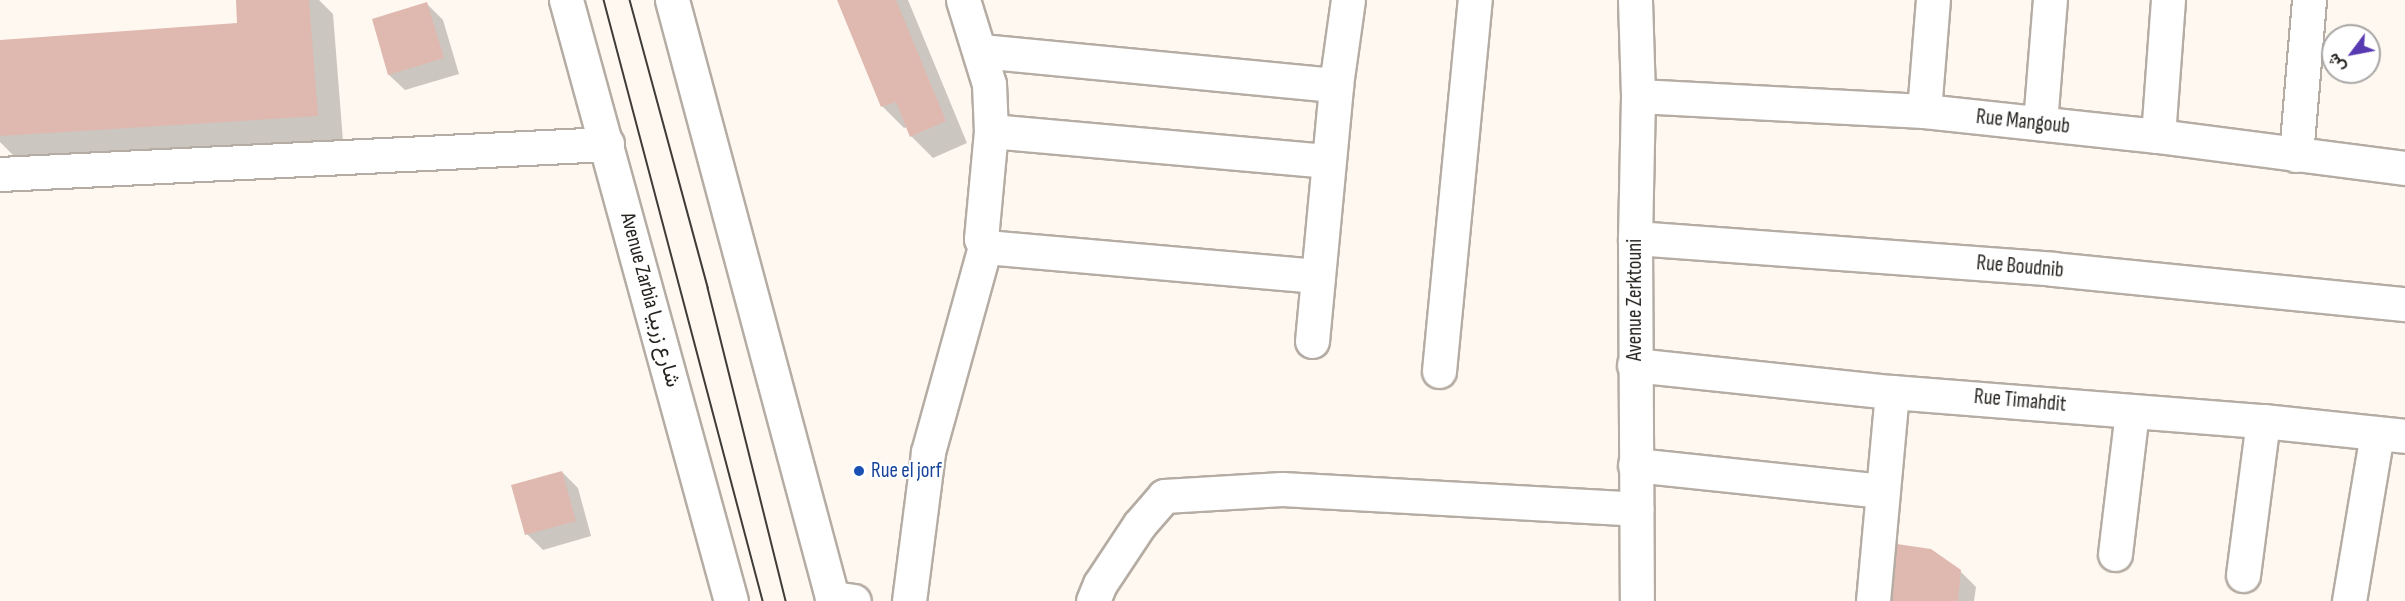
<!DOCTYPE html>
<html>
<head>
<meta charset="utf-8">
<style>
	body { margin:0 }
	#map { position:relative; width:2405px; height:601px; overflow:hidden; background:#fff8f0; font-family:"Sofia Sans Condensed",Vazirmatn,sans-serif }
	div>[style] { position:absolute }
	.shadow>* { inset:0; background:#0003 }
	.building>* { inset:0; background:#dfb9af }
	.roads { filter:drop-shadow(2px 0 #b5aca3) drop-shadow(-2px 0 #b5aca3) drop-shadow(0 2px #b5aca3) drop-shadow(0 -2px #b5aca3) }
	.minor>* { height:33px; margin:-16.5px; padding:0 16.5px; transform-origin:16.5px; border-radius:16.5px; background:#fff }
	.major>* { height:33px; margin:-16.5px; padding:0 16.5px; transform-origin:16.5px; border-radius:16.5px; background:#fff }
	.tram>* { height:1.5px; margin:-0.75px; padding:0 0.75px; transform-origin:0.75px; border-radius:0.75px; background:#3f3b37 }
	.dots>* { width:16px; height:16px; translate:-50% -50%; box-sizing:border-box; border:3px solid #fff; border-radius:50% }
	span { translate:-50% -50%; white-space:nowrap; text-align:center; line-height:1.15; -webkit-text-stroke:4.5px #fff; paint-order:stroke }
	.street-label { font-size:21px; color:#272420 }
	.transit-label { font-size:21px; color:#164399 }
	.left { translate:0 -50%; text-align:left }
	.north { position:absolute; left:2321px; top:24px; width:60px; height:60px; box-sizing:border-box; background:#fff; border:2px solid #a9a7a6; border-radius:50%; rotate:238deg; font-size:16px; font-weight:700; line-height:24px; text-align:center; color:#272420 }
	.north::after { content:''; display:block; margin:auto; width:21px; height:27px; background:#5739b1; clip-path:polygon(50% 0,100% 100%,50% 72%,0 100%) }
</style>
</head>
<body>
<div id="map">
	<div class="shadow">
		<div style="clip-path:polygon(237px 0,319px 0,333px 14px,343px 141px,20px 162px,0 142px,0 42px,239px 24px)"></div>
		<div style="clip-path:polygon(838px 0,908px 0,967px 143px,933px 158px,911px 136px,908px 127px,904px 128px,883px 107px)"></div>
		<div style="clip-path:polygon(427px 4px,443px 20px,459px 74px,405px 90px,389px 75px)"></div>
		<div style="clip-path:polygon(562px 472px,578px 488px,591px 536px,543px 550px,527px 534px)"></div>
		<div style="clip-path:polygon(1960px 571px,1976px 587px,1974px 601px,1880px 601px)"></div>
	</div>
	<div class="building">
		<div style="clip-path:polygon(236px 0,309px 0,318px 116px,0 136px,0 40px,237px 23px)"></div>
		<div style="clip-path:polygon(837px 0,896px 0,946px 121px,910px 137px,896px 102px,881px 107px)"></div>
		<div style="clip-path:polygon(427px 2px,444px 58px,388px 75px,372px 19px)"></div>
		<div style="clip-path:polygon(562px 471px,576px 521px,525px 535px,511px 485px)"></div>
		<div style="clip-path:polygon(1883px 542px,1931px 549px,1961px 570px,1958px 601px,1877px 601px)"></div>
	</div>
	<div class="roads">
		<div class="minor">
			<div style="left:963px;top:0;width:88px;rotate:72.8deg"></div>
			<div style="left:989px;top:84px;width:47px;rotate:87.6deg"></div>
			<div style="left:991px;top:131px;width:108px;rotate:95.3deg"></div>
			<div style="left:981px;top:239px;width:9px;rotate:63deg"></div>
			<div style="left:985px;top:247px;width:334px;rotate:5deg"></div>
			<div style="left:1635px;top:0;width:96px;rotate:88.2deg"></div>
			<div style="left:1638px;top:96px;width:142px;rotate:91.2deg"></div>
			<div style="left:1635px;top:238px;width:363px;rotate:89.7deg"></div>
			<div style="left:981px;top:51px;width:357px;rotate:5.5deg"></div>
			<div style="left:1638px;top:96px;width:286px;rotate:3deg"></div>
			<div style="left:1924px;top:111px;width:235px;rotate:6.1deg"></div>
			<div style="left:2158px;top:136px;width:249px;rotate:7.4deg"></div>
			<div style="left:1924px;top:111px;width:111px;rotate:-85.4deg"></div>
			<div style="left:2040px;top:123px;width:123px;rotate:-85.4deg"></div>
			<div style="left:991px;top:131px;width:339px;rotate:5.1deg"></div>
			<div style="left:2158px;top:136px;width:136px;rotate:-85.8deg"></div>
			<div style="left:2296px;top:155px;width:156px;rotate:-85.2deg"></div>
			<div style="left:0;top:174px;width:608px;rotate:-2.83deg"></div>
			<div style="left:1635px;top:238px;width:419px;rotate:4.2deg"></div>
			<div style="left:2053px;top:269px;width:354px;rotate:5.7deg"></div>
			<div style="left:1312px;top:341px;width:257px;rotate:-84.6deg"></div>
			<div style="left:1336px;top:85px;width:86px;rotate:-82deg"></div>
			<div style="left:1634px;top:365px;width:259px;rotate:6deg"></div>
			<div style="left:1892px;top:392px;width:372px;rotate:4.5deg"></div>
			<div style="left:2263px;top:421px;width:143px;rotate:6deg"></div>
			<div style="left:1439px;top:371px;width:373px;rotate:-84.5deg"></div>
			<div style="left:1635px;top:465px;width:249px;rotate:6deg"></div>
			<div style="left:2115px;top:554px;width:143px;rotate:-83.2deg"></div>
			<div style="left:2243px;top:575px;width:155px;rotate:-82.6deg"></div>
			<div style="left:832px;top:598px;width:22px;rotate:8deg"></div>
			<div style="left:909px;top:601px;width:150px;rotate:-82.7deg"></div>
			<div style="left:928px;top:452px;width:213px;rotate:-74.5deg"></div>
			<div style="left:1093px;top:601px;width:18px;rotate:-68deg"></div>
			<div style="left:1100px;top:584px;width:71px;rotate:-56.5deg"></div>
			<div style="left:1139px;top:525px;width:38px;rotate:-49deg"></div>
			<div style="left:1164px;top:496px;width:118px;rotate:-3.4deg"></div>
			<div style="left:1282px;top:489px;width:355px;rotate:3.2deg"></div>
			<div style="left:1873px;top:601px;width:210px;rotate:-84.8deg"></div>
			<div style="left:2349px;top:601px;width:170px;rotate:-80.5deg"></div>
		</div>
		<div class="major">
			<div style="left:566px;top:0;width:623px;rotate:74.65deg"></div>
			<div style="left:672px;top:0;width:622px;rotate:75deg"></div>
		</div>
	</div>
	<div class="tram">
		<div style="left:604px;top:0;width:622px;rotate:75.18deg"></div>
		<div style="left:630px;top:0;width:298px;rotate:74.8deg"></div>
		<div style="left:708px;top:288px;width:323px;rotate:76deg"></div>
	</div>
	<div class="dots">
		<div style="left:859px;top:471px;background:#1a4fb4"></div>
	</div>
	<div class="street-label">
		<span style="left:2023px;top:122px;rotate:6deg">Rue Mangoub</span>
		<span style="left:2020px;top:267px;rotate:5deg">Rue Boudnib</span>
		<span style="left:650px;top:300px;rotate:75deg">Avenue Zarbia شارع زربيا</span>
		<span style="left:1635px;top:300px;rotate:-90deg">Avenue Zerktouni</span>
		<span style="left:2020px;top:401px;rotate:5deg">Rue Timahdit</span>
	</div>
	<div class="transit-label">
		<span class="left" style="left:871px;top:471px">Rue el jorf</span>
	</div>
	<div class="north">ش</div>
</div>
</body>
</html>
